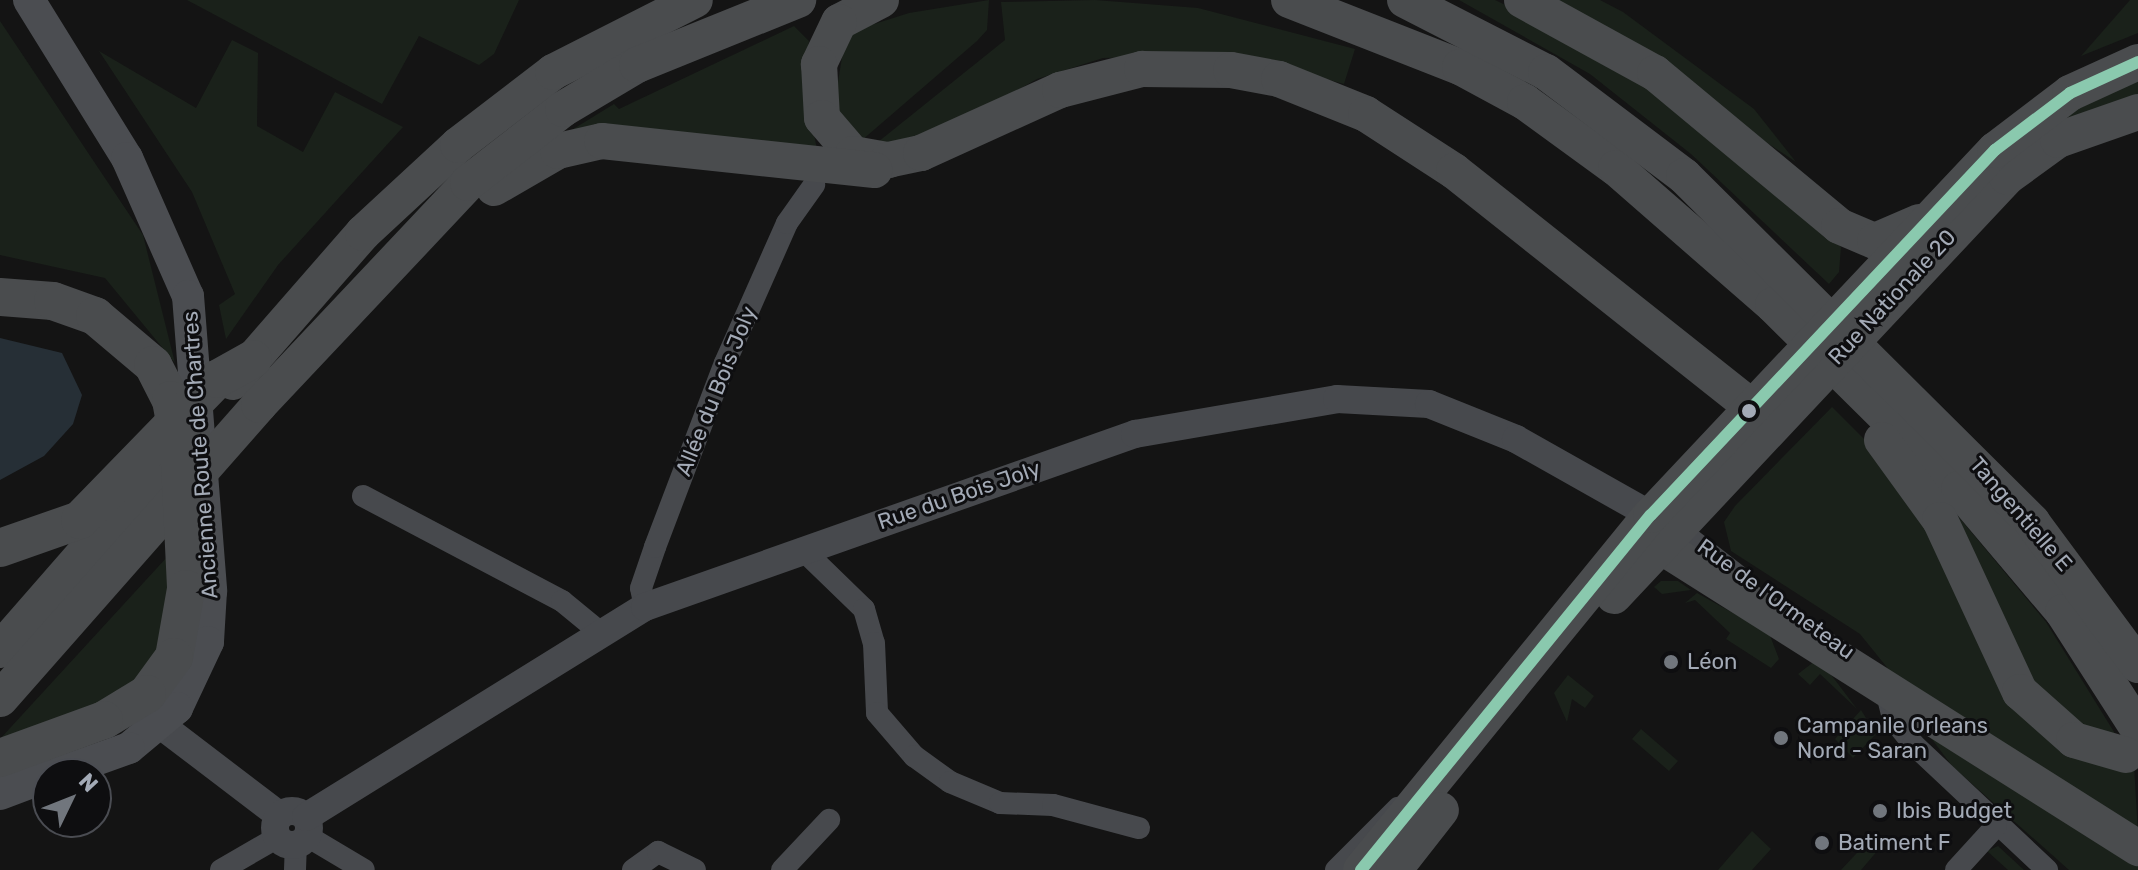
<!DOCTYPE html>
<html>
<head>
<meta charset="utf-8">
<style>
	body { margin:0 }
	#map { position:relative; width:2138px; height:870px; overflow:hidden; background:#141414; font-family:Rubik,sans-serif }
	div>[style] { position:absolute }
	.green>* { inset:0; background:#1a211a }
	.water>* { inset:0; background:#262f36 }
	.minor>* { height:22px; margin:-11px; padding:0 11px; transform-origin:11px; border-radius:11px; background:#47494d }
	.tertiary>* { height:28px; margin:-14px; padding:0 14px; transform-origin:14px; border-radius:14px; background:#47494d }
	.tertiary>.ring { margin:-14px; padding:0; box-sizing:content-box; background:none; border:28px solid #47494d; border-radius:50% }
	.secondary>* { height:32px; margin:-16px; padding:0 16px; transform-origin:16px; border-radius:16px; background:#4b4d51 }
	.primary>* { height:36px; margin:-18px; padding:0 18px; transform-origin:18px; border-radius:18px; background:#4a4c4e }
	.trunk>* { height:38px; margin:-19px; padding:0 19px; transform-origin:19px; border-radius:19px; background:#4a4c4e }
	.bus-1>* { height:12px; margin:-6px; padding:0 6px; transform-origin:6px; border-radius:6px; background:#8ac9ae }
	.dots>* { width:22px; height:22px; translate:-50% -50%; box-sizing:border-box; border:4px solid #0e0e10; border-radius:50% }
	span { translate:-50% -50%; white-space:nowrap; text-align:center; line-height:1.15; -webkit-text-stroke:6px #0e0e10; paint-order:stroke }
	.street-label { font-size:22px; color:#a3aab6 }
	.poi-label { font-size:22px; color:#a3aab6 }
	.left { translate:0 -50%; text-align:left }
	.north { position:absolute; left:32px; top:758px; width:80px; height:80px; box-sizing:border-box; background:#0e0e10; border:2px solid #4a4c52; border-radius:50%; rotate:47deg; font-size:22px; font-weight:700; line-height:32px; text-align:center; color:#a3aab6 }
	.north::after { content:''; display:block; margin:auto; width:28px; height:36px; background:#71767d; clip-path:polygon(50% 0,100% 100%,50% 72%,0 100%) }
</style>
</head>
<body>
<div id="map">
	<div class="green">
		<div style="clip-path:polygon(187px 0,519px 0,494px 54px,479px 65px,419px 36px,382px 104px)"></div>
		<div style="clip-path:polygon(989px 0,987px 30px,977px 41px,861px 141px,834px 106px,846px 33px,909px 13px)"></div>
		<div style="clip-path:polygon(1095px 0,1198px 8px,1355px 49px,1344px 84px,1239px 55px,1103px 58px,1037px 79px,945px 132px,873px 146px,1005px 40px,1001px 2px)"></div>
		<div style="clip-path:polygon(1459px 0,1495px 0,1602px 52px,1795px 201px,1841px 247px,1839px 272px,1829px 284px,1691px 154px,1590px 74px)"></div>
		<div style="clip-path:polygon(1552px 0,1600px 0,1623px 12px,1754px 109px,1796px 162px)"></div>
		<div style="clip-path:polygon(2130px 0,2138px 0,2138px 33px,2081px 56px)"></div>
		<div style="clip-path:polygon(0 21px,143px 235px,175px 363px,105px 278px,0 255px)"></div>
		<div style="clip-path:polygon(794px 26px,809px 41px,803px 76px,818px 155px,570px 131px,614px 104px,619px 109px)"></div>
		<div style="clip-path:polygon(232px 40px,258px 53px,257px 126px,303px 152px,335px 92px,403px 127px,278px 265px,226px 339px,219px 305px,235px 294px,192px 192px,99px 51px,196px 108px)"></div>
		<div style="clip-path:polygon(2138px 77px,2138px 96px,2030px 134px)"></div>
		<div style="clip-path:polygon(1832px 407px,1897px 472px,1985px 650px,2134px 765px,2138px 834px,1894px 676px,1860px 634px,1731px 551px,1724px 522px,1735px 506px)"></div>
		<div style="clip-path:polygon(1933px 486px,2046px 622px,2119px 740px,2103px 739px,2030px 687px)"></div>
		<div style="clip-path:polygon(168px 556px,169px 621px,157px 664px,96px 711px,0 739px)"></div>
		<div style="clip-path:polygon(1661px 581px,1678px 581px,1691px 590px,1662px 594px,1654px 587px)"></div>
		<div style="clip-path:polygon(1697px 593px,1769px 633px,1779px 659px,1771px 668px,1726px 639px,1730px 633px,1695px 600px,1685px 603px)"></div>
		<div style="clip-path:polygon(1815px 661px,1832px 676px,1857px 709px,1820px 674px,1810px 685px,1798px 674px)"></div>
		<div style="clip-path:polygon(1568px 675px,1594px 696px,1585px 708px,1572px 699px,1567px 722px,1554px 693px)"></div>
		<div style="clip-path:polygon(1861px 710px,1876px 734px,1853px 758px,1835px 739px)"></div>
		<div style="clip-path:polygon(1641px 729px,1678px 761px,1669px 771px,1632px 739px)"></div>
		<div style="clip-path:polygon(1928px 734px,2138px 861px,2138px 870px,2069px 870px,1952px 766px)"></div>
		<div style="clip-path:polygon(1752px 831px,1771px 849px,1752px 870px,1718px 870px)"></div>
		<div style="clip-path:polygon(1869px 840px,1879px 849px,1861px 870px,1841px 870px)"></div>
		<div style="clip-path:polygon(1998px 846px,2024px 870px,2008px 870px,1987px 851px)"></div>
	</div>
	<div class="water">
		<div style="clip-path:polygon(0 338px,62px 353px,82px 395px,73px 424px,44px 456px,0 480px)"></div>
	</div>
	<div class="minor">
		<div style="left:363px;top:496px;width:225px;rotate:27.8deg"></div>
		<div style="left:562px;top:601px;width:50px;rotate:39.4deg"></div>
		<div style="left:1670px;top:523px;width:85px;rotate:37.8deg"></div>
		<div style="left:802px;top:549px;width:86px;rotate:44.1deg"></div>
		<div style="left:864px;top:609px;width:35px;rotate:74deg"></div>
		<div style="left:874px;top:643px;width:70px;rotate:87.5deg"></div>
		<div style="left:877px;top:713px;width:57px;rotate:49.3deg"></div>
		<div style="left:914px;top:756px;width:44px;rotate:35.8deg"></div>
		<div style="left:950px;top:782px;width:54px;rotate:22.8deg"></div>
		<div style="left:1000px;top:803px;width:53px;rotate:2.2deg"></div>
		<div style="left:1053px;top:805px;width:89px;rotate:15deg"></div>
		<div style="left:645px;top:607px;width:19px;rotate:-102deg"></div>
		<div style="left:641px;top:588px;width:43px;rotate:-71.1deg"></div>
		<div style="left:655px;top:547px;width:197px;rotate:-69.2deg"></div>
		<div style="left:725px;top:363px;width:153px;rotate:-66.1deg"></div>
		<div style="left:787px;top:223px;width:47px;rotate:-54.6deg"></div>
		<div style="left:1885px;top:686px;width:34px;rotate:76deg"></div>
		<div style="left:1893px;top:719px;width:32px;rotate:51deg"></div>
		<div style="left:1913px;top:744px;width:184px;rotate:43.2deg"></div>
		<div style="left:307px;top:836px;width:66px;rotate:30.8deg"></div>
		<div style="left:221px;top:870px;width:66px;rotate:-30.1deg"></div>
		<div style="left:295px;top:870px;width:26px;rotate:-88deg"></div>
		<div style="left:633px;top:870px;width:31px;rotate:-36deg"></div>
		<div style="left:658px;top:852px;width:41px;rotate:25.9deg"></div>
		<div style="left:782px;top:870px;width:69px;rotate:-46.8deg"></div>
		<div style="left:1336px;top:870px;width:88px;rotate:-45deg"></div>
		<div style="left:1956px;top:870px;width:59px;rotate:-47.7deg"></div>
	</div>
	<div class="tertiary">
		<div style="left:162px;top:726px;width:148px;rotate:37.3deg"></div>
		<div class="ring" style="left:275px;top:811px;width:6px;height:6px"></div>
		<div style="left:306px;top:817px;width:399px;rotate:-31.8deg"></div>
		<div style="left:645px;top:607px;width:520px;rotate:-19.45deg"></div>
		<div style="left:1135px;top:434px;width:205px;rotate:-9.8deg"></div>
		<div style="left:1337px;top:399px;width:92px;rotate:3.1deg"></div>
		<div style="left:1429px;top:404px;width:94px;rotate:21.9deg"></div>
		<div style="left:1516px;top:439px;width:155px;rotate:29.4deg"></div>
	</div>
	<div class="secondary">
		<div style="left:29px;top:0;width:186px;rotate:58.2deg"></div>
		<div style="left:127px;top:158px;width:151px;rotate:66.2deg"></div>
		<div style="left:188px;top:296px;width:296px;rotate:85.5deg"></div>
		<div style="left:211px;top:591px;width:51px;rotate:93.4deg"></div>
		<div style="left:208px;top:642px;width:73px;rotate:115.2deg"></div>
		<div style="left:177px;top:708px;width:62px;rotate:140.2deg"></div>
		<div style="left:129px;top:748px;width:77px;rotate:160.4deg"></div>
		<div style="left:0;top:794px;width:51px;rotate:-20.6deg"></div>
	</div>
	<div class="primary">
		<div style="left:881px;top:0;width:47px;rotate:152.4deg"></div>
		<div style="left:839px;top:22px;width:47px;rotate:115.5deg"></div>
		<div style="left:819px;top:64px;width:54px;rotate:86.8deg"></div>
		<div style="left:822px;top:118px;width:48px;rotate:49.3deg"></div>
		<div style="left:853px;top:154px;width:36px;rotate:10deg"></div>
		<div style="left:888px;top:160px;width:34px;rotate:-12deg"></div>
		<div style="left:921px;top:153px;width:153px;rotate:-24.4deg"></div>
		<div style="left:1060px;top:90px;width:85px;rotate:-14.4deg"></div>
		<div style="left:1142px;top:69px;width:89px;rotate:0.6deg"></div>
		<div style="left:1231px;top:70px;width:49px;rotate:10.6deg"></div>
		<div style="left:1279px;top:79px;width:94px;rotate:21.9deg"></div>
		<div style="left:1366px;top:114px;width:105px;rotate:32.9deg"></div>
		<div style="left:1454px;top:171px;width:380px;rotate:38.4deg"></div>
		<div style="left:1289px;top:0;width:184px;rotate:21.4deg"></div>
		<div style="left:1460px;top:67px;width:74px;rotate:28.3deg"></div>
		<div style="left:1525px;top:102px;width:112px;rotate:36deg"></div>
		<div style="left:1616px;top:168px;width:208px;rotate:41.1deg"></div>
		<div style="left:1773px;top:305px;width:262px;rotate:44.7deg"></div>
		<div style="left:1959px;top:489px;width:161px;rotate:49.8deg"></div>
		<div style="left:2063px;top:612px;width:139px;rotate:57.3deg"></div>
		<div style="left:1405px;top:0;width:158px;rotate:27.1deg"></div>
		<div style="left:1546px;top:72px;width:173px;rotate:37deg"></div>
		<div style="left:1684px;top:176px;width:491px;rotate:44.8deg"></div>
		<div style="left:2032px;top:522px;width:178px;rotate:53.5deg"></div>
		<div style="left:1522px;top:0;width:152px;rotate:28.8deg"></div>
		<div style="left:1655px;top:73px;width:239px;rotate:39.7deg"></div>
		<div style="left:1839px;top:226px;width:39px;rotate:23deg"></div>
		<div style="left:1875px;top:241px;width:48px;rotate:-23.4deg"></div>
		<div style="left:494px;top:188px;width:74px;rotate:-30deg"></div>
		<div style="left:558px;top:151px;width:45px;rotate:-12.8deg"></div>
		<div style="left:602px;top:141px;width:274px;rotate:6.1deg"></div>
		<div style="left:233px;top:382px;width:198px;rotate:-48.9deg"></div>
		<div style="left:363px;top:233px;width:129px;rotate:-42.8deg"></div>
		<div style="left:458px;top:145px;width:120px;rotate:-37.5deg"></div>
		<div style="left:553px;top:72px;width:159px;rotate:-26.9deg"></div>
		<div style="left:1882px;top:440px;width:99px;rotate:54.1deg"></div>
		<div style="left:1940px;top:520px;width:190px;rotate:65.1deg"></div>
		<div style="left:2020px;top:692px;width:72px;rotate:41.6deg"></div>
		<div style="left:2074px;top:740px;width:54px;rotate:16.1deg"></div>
		<div style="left:1654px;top:524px;width:22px;rotate:77deg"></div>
		<div style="left:1659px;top:545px;width:567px;rotate:32.32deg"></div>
		<div style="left:1614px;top:596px;width:574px;rotate:-46.83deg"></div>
		<div style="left:2007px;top:177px;width:63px;rotate:-36deg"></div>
		<div style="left:2058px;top:140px;width:85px;rotate:-19.3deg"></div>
		<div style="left:0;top:650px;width:292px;rotate:-48.9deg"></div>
		<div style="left:0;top:699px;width:392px;rotate:-48.6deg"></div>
		<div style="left:259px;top:405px;width:305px;rotate:-46.7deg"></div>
		<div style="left:468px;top:183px;width:120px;rotate:-37.9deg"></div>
		<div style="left:563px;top:109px;width:86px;rotate:-30.7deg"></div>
		<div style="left:637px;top:65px;width:174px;rotate:-22deg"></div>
		<div style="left:1361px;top:870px;width:458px;rotate:-50.8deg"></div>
		<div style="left:1651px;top:515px;width:502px;rotate:-46.7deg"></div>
		<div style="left:1995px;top:150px;width:94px;rotate:-37.2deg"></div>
		<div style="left:2070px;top:93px;width:75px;rotate:-24.5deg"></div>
		<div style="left:1394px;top:870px;width:76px;rotate:-51.9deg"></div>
	</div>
	<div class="trunk">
		<div style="left:0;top:297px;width:53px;rotate:4.3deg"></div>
		<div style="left:53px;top:301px;width:45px;rotate:19.7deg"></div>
		<div style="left:95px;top:316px;width:76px;rotate:40.2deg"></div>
		<div style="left:153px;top:365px;width:39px;rotate:63deg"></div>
		<div style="left:171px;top:400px;width:45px;rotate:79.7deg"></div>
		<div style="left:179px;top:444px;width:145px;rotate:87.2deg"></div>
		<div style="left:186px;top:589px;width:69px;rotate:100deg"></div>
		<div style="left:174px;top:657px;width:46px;rotate:126.1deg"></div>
		<div style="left:147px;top:694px;width:50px;rotate:148.8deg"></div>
		<div style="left:104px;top:720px;width:111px;rotate:159.9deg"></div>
		<div style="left:0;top:548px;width:85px;rotate:-19.3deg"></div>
		<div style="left:80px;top:520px;width:197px;rotate:-45.8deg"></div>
		<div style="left:217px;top:379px;width:41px;rotate:-29.1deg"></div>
	</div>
	<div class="bus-1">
		<div style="left:1361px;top:870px;width:458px;rotate:-50.8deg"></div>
		<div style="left:1651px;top:515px;width:502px;rotate:-46.7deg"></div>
		<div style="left:1995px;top:150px;width:94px;rotate:-37.2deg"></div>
		<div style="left:2070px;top:93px;width:75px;rotate:-24.5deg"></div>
	</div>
	<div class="dots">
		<div style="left:1749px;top:411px;background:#a3aab6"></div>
		<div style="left:1671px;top:662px;background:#71767d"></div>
		<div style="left:1781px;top:738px;background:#71767d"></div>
		<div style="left:1880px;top:811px;background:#71767d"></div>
		<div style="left:1822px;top:843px;background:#71767d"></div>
	</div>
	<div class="street-label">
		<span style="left:1892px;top:297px;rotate:-47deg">Rue Nationale 20</span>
		<span style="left:716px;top:391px;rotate:-68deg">Allée du Bois Joly</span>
		<span style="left:200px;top:455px;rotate:-94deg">Ancienne Route de Chartres</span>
		<span style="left:959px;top:495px;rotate:-19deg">Rue du Bois Joly</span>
		<span style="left:2021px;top:514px;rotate:49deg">Tangentielle E</span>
		<span style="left:1776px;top:599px;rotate:36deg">Rue de l'Ormeteau</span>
	</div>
	<div class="poi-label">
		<span class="left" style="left:1687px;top:662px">Léon</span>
		<span class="left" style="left:1797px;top:738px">Campanile Orleans<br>Nord - Saran</span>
		<span class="left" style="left:1896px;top:811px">Ibis Budget</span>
		<span class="left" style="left:1838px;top:843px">Batiment F</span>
	</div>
	<div class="north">N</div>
</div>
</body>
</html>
